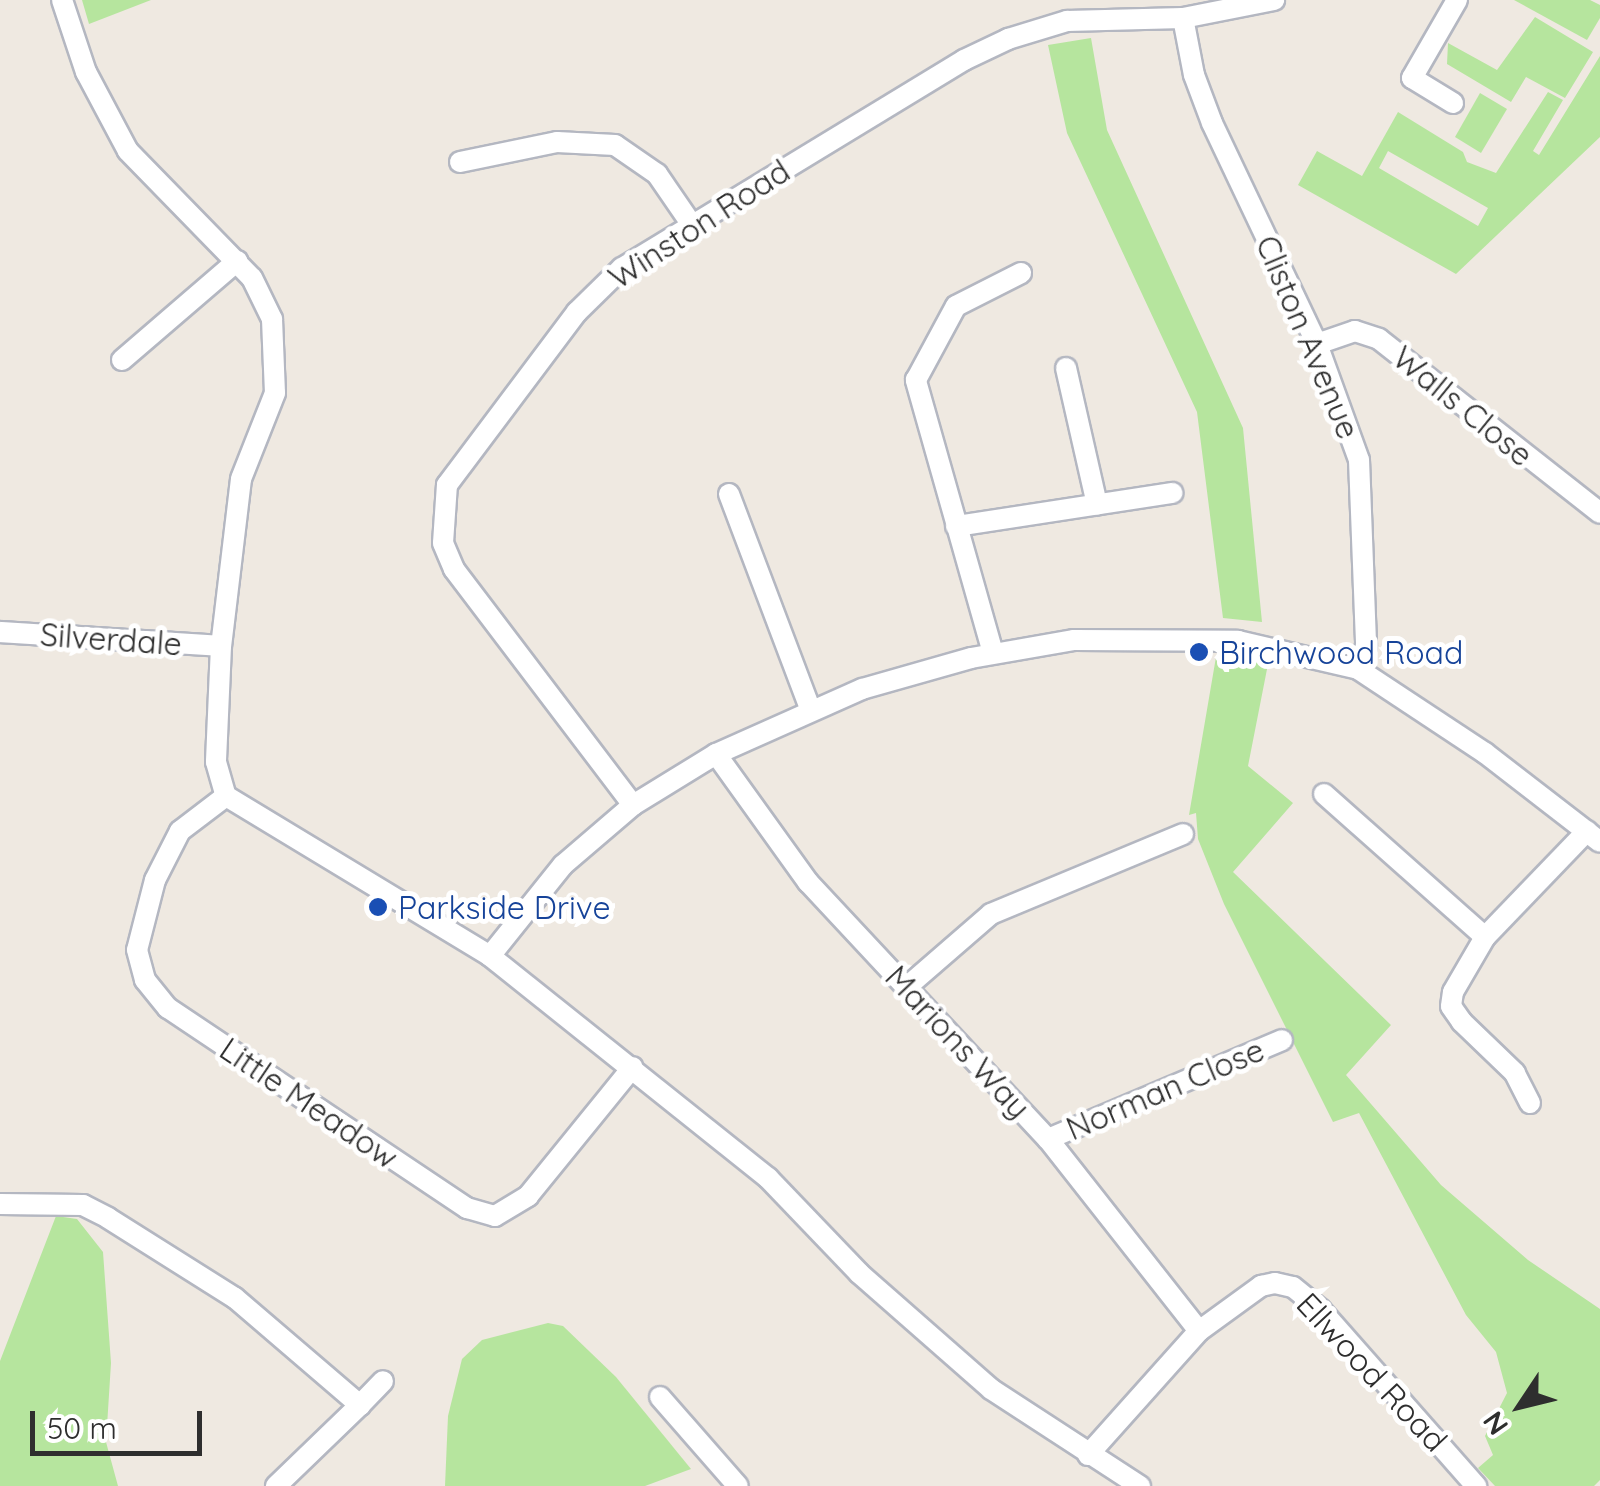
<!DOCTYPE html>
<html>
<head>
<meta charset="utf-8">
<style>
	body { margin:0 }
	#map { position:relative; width:1600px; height:1486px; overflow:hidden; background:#efe9e1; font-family:Quicksand,sans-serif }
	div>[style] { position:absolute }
	.green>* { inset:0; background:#b6e59e }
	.roads { filter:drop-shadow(2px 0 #b4b7c1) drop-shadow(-2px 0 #b4b7c1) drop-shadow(0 2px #b4b7c1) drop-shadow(0 -2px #b4b7c1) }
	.minor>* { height:20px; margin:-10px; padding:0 10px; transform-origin:10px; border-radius:10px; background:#fff }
	.dots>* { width:28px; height:28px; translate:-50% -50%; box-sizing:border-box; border:5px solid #fff; border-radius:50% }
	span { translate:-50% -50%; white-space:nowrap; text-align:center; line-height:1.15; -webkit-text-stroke:10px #fff; paint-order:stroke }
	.street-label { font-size:32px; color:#2e2e2e }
	.transit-label { font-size:32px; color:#164399 }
	.left { translate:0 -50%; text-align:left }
	.north { position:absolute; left:1470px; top:1356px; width:100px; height:100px; -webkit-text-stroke:8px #fff; paint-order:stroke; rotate:235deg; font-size:28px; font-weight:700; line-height:40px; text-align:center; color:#2e2e2e }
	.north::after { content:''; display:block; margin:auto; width:35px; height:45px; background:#2e2e2e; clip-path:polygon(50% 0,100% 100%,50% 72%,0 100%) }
	.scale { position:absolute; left:30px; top:1411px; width:172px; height:45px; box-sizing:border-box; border:5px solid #2e2e2e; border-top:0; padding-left:12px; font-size:30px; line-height:35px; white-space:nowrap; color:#2e2e2e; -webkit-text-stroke:8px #fff; paint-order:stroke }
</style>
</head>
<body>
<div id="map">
	<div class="green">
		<div style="clip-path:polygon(82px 0,151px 0,89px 24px)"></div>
		<div style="clip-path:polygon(1514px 0,1590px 0,1600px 5px,1600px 18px,1587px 40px)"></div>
		<div style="clip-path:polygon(1535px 17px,1593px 52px,1565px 98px,1526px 77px,1511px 102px,1447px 64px,1448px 43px,1497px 70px)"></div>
		<div style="clip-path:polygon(1091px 38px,1107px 130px,1243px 428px,1262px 622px,1223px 618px,1197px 412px,1067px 133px,1048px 45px)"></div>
		<div style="clip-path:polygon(evenodd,1600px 56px,1600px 137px,1456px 274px,1298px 185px,1317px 151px,1362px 176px,1398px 112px,1463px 152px,1467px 162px,1496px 173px,1548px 92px,1563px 100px,1533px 151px,1539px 155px,1600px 56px,1388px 151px,1488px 208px,1478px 226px,1379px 168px,1388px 151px)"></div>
		<div style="clip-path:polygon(1480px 93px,1507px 109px,1481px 153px,1455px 137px)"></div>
		<div style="clip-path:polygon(1216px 657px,1268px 664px,1248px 766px,1293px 803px,1233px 872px,1391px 1025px,1346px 1075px,1441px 1185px,1528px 1260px,1600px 1309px,1600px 1480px,1594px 1486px,1495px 1486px,1478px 1468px,1493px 1455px,1485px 1436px,1507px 1393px,1496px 1352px,1466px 1315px,1359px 1113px,1333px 1122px,1224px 904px,1198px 839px,1196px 813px,1189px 815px)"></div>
		<div style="clip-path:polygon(56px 1216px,77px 1219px,103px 1252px,111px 1363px,106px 1442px,118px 1486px,0 1486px,0 1361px)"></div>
		<div style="clip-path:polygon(548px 1323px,563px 1326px,616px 1377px,691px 1469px,645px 1486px,445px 1486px,448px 1416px,462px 1359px,482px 1340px)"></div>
	</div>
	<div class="roads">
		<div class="minor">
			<div style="left:62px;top:0;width:76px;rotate:71.6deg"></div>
			<div style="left:86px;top:72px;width:89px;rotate:62deg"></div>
			<div style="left:128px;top:151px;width:177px;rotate:45.7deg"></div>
			<div style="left:252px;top:278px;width:46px;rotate:64deg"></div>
			<div style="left:272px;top:319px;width:74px;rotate:87.7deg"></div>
			<div style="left:275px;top:393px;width:92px;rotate:111.6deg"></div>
			<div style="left:241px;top:479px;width:168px;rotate:96.8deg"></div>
			<div style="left:221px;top:646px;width:116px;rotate:92.5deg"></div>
			<div style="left:216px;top:762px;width:35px;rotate:74deg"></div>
			<div style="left:226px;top:796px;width:309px;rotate:31.2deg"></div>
			<div style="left:490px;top:956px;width:356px;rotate:38.6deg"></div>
			<div style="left:768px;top:1178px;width:132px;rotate:46.2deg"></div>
			<div style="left:859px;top:1273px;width:176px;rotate:41.3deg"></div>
			<div style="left:991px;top:1389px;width:178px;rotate:33.1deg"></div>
			<div style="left:1183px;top:18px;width:58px;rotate:79.1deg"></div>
			<div style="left:1194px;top:75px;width:51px;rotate:69.4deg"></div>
			<div style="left:1212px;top:123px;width:245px;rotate:64.6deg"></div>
			<div style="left:1317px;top:344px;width:123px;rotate:70.1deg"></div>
			<div style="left:1359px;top:460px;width:186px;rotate:87.8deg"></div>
			<div style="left:1366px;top:646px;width:24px;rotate:109deg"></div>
			<div style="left:1453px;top:103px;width:48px;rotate:-148.6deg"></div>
			<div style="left:1412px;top:78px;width:90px;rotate:-60deg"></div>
			<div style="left:460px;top:162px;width:99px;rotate:-11.7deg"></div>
			<div style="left:557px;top:142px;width:58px;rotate:3deg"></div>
			<div style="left:615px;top:145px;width:51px;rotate:34.6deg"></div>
			<div style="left:657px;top:174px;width:62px;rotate:55.5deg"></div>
			<div style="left:1317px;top:344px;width:40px;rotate:-18.9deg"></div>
			<div style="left:1355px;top:331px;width:25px;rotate:18deg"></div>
			<div style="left:1379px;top:339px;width:281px;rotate:38.2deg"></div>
			<div style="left:122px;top:360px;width:152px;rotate:-40.7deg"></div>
			<div style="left:1066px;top:368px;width:140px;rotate:77.2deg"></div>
			<div style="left:729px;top:494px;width:232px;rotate:69.3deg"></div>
			<div style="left:956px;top:526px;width:219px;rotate:-8.7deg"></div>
			<div style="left:0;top:632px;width:221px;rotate:3.6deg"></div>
			<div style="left:993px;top:653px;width:284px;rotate:-105.8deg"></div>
			<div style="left:916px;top:380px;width:84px;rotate:-61.6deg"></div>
			<div style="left:956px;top:306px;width:73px;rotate:-26.9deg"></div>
			<div style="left:716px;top:754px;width:158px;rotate:54.3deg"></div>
			<div style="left:808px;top:882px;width:352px;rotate:47deg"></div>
			<div style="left:1048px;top:1139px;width:244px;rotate:51.8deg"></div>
			<div style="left:1324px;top:794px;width:215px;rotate:41.6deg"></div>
			<div style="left:226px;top:796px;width:58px;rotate:142.7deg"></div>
			<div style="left:180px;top:831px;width:55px;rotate:117deg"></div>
			<div style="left:155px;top:880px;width:72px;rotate:104.4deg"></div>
			<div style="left:137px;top:950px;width:31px;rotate:75deg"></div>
			<div style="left:145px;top:980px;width:36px;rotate:51deg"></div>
			<div style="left:168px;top:1008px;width:360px;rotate:33.8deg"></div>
			<div style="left:467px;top:1208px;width:29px;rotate:16deg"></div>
			<div style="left:495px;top:1216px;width:39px;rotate:-31deg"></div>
			<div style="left:528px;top:1196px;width:166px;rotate:-50.9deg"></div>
			<div style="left:633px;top:805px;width:296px;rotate:-127.2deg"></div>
			<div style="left:454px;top:569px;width:28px;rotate:-113deg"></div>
			<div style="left:443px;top:543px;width:58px;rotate:-86.1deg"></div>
			<div style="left:447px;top:485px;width:216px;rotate:-53.1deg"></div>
			<div style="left:577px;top:312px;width:63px;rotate:-44.4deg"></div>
			<div style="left:622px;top:268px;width:400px;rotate:-31.3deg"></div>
			<div style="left:964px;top:60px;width:49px;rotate:-25.5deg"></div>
			<div style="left:1008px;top:39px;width:62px;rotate:-17deg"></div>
			<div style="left:1067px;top:21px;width:116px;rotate:-1.5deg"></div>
			<div style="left:1183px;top:18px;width:93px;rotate:-11.2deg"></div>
			<div style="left:490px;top:956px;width:117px;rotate:-51.3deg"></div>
			<div style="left:563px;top:865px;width:92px;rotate:-40.6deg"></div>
			<div style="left:633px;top:805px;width:97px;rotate:-31.6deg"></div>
			<div style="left:716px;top:754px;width:160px;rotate:-24deg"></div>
			<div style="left:862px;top:689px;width:113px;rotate:-15.9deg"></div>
			<div style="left:971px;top:658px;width:105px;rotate:-9.9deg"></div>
			<div style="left:1074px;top:640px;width:164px;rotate:0.3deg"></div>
			<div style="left:1238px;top:641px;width:123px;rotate:13.1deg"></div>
			<div style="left:1358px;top:669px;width:152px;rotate:33.5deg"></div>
			<div style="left:1485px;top:753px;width:145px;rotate:37.7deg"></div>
			<div style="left:909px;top:985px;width:108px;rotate:-40.9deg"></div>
			<div style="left:991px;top:914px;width:208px;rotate:-22.6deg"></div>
			<div style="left:1530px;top:1103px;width:34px;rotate:-117deg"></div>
			<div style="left:1515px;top:1073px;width:74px;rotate:-136.1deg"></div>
			<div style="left:1462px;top:1022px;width:19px;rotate:-125deg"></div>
			<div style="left:1451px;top:1006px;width:14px;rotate:-82deg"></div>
			<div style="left:1453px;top:992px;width:64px;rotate:-59.8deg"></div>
			<div style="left:1485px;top:937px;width:147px;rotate:-46.1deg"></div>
			<div style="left:1048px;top:1139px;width:254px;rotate:-22.9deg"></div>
			<div style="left:0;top:1204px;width:83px;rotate:0.7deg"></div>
			<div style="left:83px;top:1205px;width:28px;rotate:27deg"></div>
			<div style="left:108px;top:1218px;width:150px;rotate:32.2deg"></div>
			<div style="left:235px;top:1298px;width:165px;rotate:40.6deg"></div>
			<div style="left:360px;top:1405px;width:117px;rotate:136deg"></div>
			<div style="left:660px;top:1397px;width:118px;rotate:48.8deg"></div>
			<div style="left:360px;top:1405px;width:33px;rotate:-46deg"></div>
			<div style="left:1088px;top:1455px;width:166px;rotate:-48.2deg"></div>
			<div style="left:1199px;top:1331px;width:77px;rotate:-36deg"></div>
			<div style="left:1261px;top:1286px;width:14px;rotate:-12deg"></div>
			<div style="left:1275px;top:1283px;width:18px;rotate:13deg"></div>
			<div style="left:1293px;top:1287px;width:36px;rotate:39deg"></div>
			<div style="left:1321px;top:1310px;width:235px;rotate:48.6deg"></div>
		</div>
	</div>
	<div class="dots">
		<div style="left:1199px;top:652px;background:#1a4fb4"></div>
		<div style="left:378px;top:907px;background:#1a4fb4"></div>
	</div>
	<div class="street-label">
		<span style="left:699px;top:224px;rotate:-33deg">Winston Road</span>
		<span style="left:1308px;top:337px;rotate:67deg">Cliston Avenue</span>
		<span style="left:1463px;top:406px;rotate:39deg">Walls Close</span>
		<span style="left:111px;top:639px;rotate:4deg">Silverdale</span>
		<span style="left:958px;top:1042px;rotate:47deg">Marions Way</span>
		<span style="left:1165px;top:1089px;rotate:-23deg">Norman Close</span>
		<span style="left:309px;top:1103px;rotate:34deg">Little Meadow</span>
		<span style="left:1372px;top:1372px;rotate:47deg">Ellwood Road</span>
	</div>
	<div class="transit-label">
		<span class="left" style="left:1219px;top:652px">Birchwood Road</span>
		<span class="left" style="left:398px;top:907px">Parkside Drive</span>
	</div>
	<div class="north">N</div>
	<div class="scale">50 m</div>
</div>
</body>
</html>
